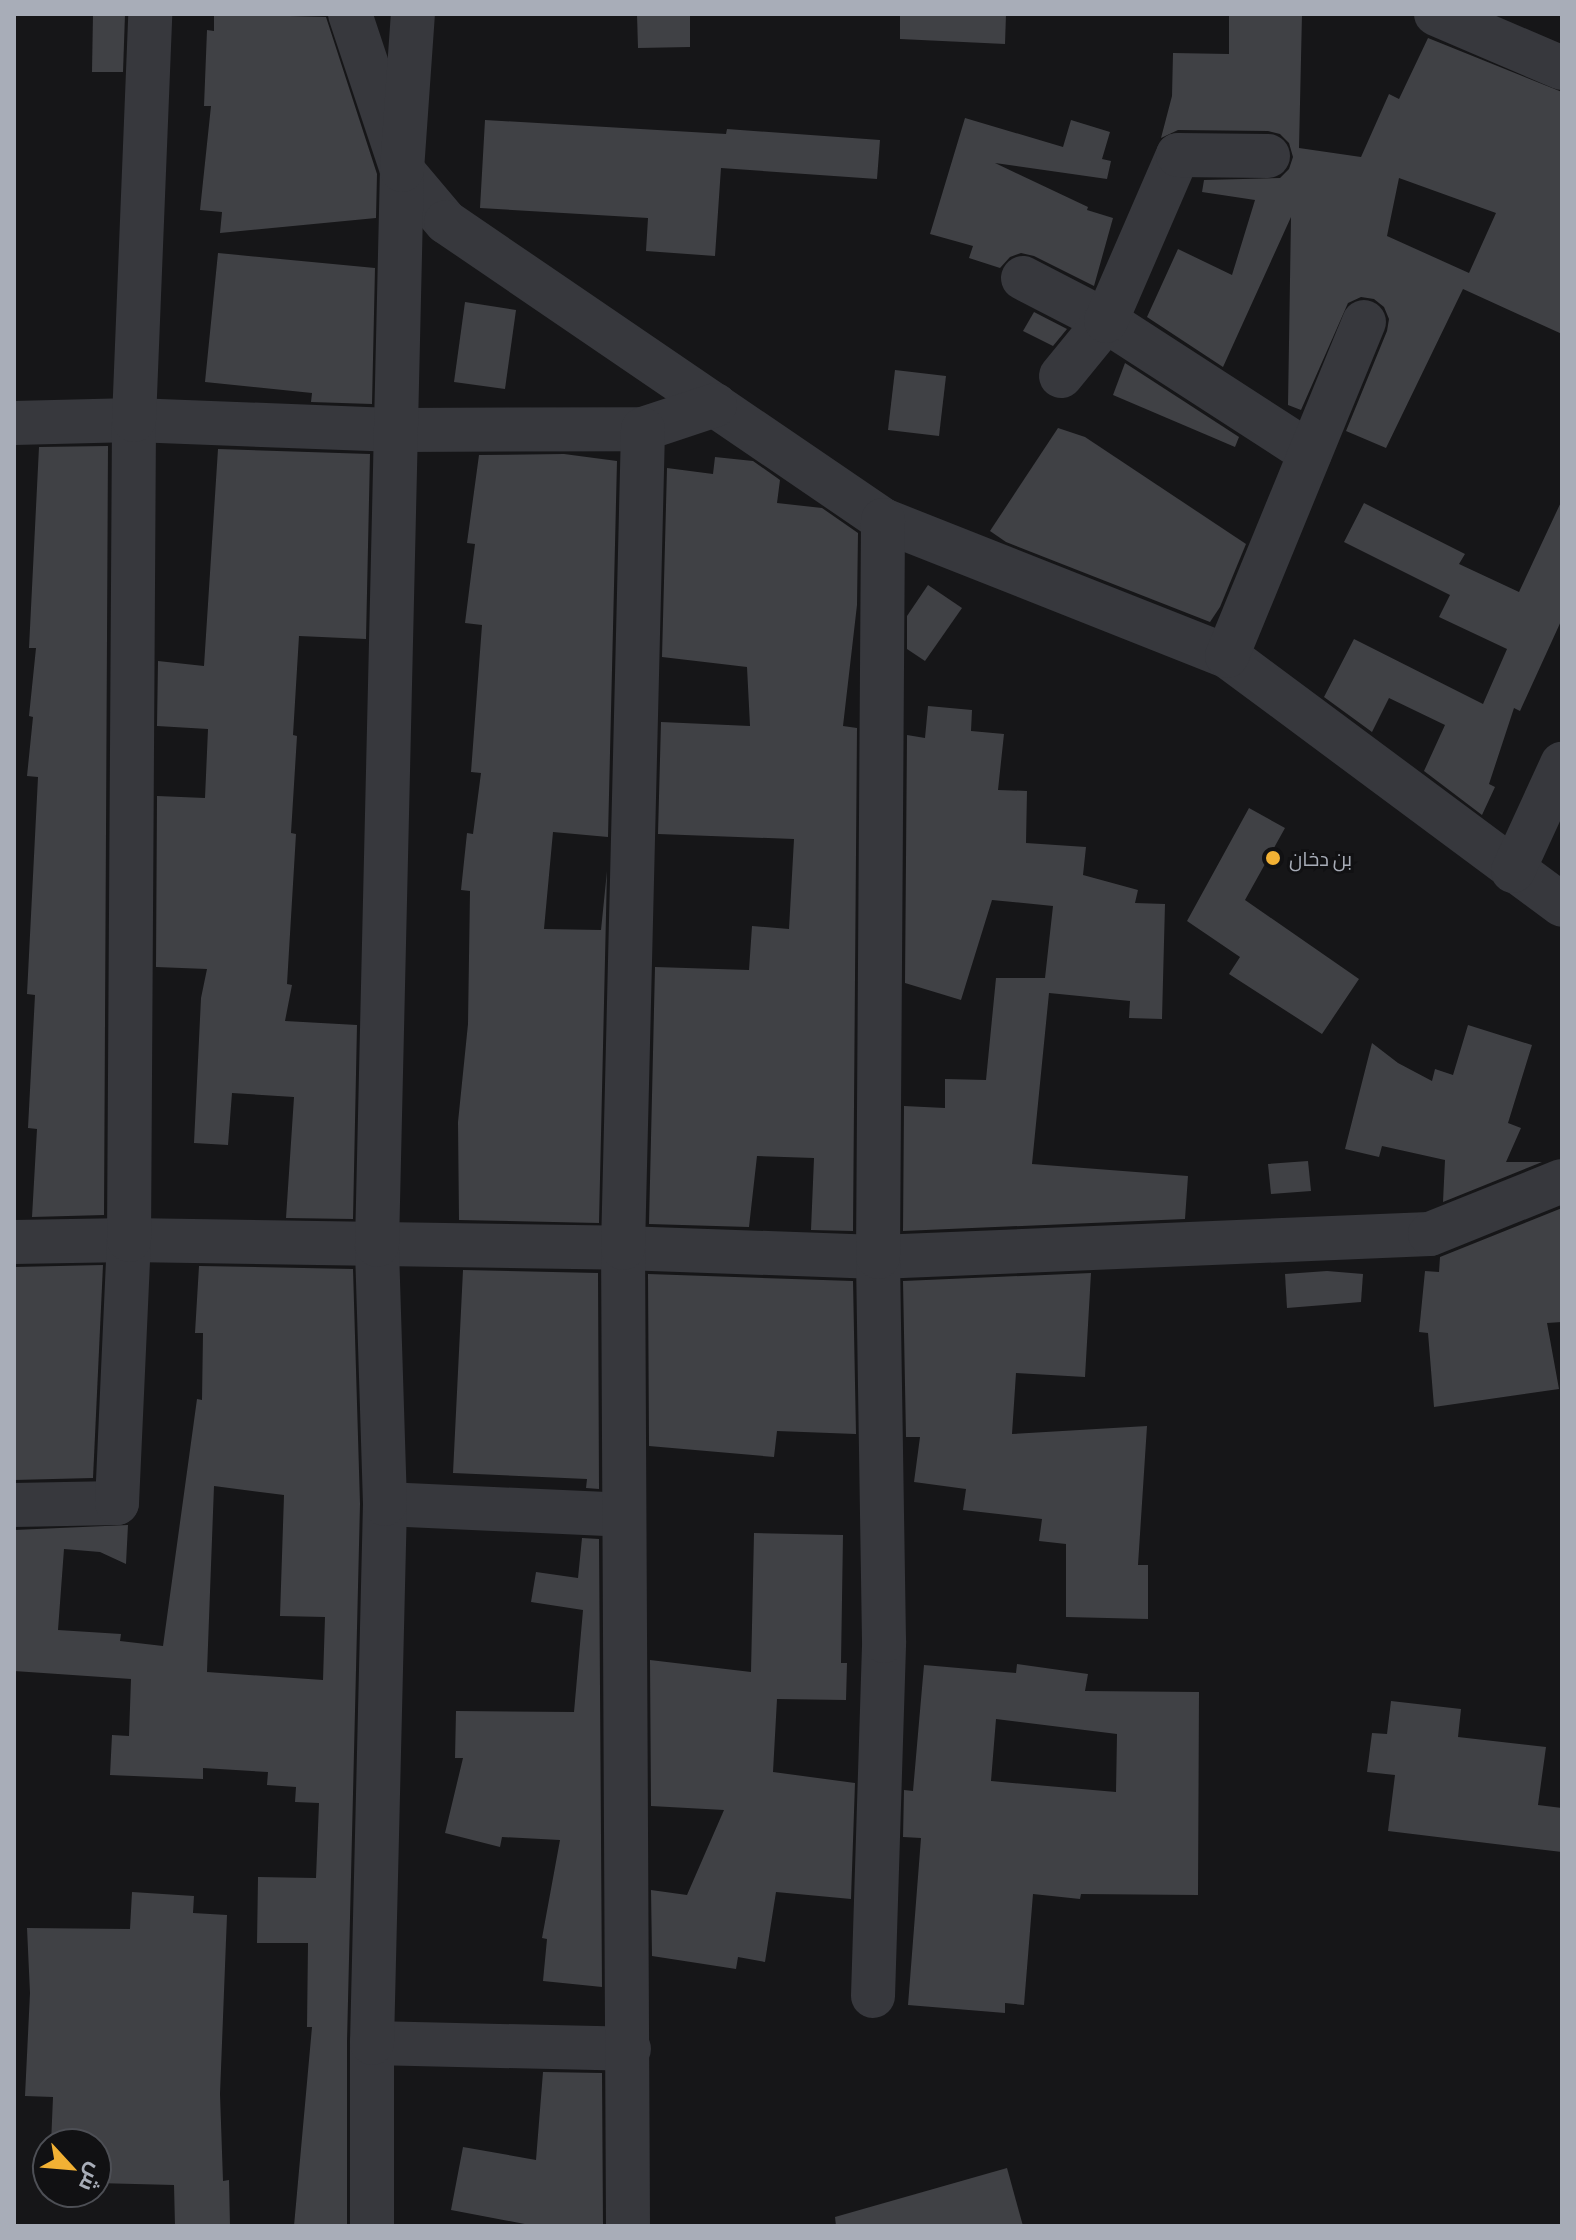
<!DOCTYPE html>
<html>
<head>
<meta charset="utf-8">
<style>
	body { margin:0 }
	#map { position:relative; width:1576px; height:2240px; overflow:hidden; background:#161618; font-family:Commissioner,Cairo,sans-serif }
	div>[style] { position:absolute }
	.building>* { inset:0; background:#404145 }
	.minor>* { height:44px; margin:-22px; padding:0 22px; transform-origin:22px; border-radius:22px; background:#37383d }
	.dots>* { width:22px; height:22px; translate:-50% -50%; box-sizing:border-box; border:4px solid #111113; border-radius:50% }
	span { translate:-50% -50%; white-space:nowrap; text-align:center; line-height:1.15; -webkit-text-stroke:6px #111113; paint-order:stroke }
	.poi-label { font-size:20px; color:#a8adb8 }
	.left { translate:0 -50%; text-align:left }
	.frame { position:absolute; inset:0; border:16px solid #a8adb8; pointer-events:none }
	.north { position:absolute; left:32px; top:2128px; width:80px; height:80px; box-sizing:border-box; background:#111113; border:2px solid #4d4f55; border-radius:50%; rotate:116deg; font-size:22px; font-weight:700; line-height:32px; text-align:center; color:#a8adb8 }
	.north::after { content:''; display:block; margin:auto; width:28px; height:36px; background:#f2b134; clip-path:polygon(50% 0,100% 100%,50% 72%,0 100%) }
</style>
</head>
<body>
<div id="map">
	<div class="building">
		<div style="clip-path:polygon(93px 14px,125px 14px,123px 72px,92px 72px)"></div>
		<div style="clip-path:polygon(214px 14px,326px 17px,377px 174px,376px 218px,220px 233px,222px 212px,200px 210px,211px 106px,204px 106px,207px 30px,214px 31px)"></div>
		<div style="clip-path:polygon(637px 14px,690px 14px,690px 47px,638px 48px)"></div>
		<div style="clip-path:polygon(900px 14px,1006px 14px,1005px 44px,900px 39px)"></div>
		<div style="clip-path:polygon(evenodd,1229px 14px,1302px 14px,1299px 148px,1361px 157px,1389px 94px,1399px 99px,1428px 38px,1562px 92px,1562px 334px,1463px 289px,1386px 448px,1346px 431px,1387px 331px,1389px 319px,1384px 307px,1374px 299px,1361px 297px,1348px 303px,1301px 410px,1288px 405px,1291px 217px,1223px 367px,1147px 317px,1178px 249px,1232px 275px,1255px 200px,1202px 192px,1204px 180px,1280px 178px,1289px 169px,1293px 157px,1289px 143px,1280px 134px,1268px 131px,1178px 130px,1161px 138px,1172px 96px,1173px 53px,1229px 54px,1229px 14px,1399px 178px,1496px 213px,1469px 273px,1387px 236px,1399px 178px)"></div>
		<div style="clip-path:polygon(965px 118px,1063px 147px,1071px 120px,1110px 132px,1102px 159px,1111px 161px,1107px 179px,995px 163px,1088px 207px,1087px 210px,1113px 218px,1094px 286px,1034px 256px,1021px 253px,1010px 257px,1000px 268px,969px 258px,973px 246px,930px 234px)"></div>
		<div style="clip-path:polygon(485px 120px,726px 134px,727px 129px,880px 140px,877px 179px,721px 168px,715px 256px,646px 251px,648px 218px,480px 208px)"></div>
		<div style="clip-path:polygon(218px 253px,375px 268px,372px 404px,311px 402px,312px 393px,205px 382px)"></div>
		<div style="clip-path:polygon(465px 302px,516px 310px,505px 389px,454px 382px)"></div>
		<div style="clip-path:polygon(1034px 312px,1067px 329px,1053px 346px,1023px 331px)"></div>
		<div style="clip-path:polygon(1125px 363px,1239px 437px,1235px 447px,1113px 395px)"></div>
		<div style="clip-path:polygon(895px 370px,946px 376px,939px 436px,888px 430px)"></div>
		<div style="clip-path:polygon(1058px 428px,1085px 437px,1246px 544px,1220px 607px,1210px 622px,1006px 542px,990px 531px)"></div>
		<div style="clip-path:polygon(108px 446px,104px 1215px,32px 1217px,37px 1129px,28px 1128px,35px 995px,27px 994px,38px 777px,27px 776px,33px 717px,29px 716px,36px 648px,29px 648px,39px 447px)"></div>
		<div style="clip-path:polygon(218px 449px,370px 454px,366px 639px,299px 636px,293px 735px,297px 736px,291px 833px,296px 834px,287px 984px,292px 985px,285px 1021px,357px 1025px,353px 1219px,286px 1218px,294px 1097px,232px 1093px,228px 1145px,194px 1143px,201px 998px,207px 969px,156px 967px,157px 796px,205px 798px,208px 729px,157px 726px,158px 661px,204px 666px)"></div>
		<div style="clip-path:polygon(564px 454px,617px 461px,608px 837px,553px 832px,544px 929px,601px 930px,607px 871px,599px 1223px,459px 1220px,458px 1122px,468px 1024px,470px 891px,461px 890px,467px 833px,473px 834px,481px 773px,471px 772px,482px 625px,465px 623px,475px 544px,467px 543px,479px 455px)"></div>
		<div style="clip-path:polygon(715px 457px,753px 461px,780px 480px,777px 503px,822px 508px,858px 533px,857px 605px,843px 726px,857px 728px,853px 1231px,811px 1230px,814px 1158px,757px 1156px,749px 1227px,649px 1224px,655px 967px,749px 970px,752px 926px,789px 929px,794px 839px,658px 834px,661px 722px,750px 726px,747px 667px,662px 657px,667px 468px,713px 474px)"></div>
		<div style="clip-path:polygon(1562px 500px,1562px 619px,1520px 711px,1514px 708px,1489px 784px,1495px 787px,1482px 815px,1424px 771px,1445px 725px,1389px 698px,1372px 732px,1324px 697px,1354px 639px,1483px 704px,1507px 649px,1439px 617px,1450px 595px,1344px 542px,1364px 503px,1465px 554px,1459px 564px,1519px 592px)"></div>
		<div style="clip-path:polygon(928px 585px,962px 608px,925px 661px,907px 649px,907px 616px)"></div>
		<div style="clip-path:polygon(928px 706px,972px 710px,971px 731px,1004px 734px,998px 790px,1027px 791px,1026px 843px,1086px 847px,1083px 875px,1138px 890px,1135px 903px,1165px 904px,1162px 1019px,1129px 1018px,1130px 1001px,1049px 993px,1032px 1164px,1188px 1176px,1185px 1219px,903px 1231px,904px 1106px,945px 1108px,945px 1079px,986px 1080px,996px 978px,1045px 978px,1053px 906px,992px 900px,961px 1000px,905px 983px,907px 735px,925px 738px)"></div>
		<div style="clip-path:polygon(1249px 808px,1285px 828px,1245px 900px,1359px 979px,1322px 1034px,1229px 974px,1240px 957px,1187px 921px)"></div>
		<div style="clip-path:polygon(1468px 1025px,1532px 1045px,1508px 1123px,1521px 1128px,1506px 1162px,1542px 1162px,1443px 1202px,1445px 1160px,1382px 1146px,1379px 1157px,1345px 1149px,1372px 1043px,1398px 1063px,1432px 1081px,1435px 1069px,1453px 1075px)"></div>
		<div style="clip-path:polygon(1308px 1161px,1311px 1191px,1271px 1194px,1268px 1164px)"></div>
		<div style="clip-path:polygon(1562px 1208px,1562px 1322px,1547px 1323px,1559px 1389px,1434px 1407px,1428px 1333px,1419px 1332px,1425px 1271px,1439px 1272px,1440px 1257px)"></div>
		<div style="clip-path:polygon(103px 1265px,93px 1478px,14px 1480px,14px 1267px)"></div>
		<div style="clip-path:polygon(evenodd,199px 1266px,353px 1269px,360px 1504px,347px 2042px,347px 2226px,294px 2226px,312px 2027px,307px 2027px,308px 1943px,257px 1943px,258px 1877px,316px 1878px,319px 1803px,295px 1802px,296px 1787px,267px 1785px,268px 1772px,203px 1768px,203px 1779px,110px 1775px,112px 1735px,129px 1736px,131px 1679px,14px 1671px,14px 1530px,128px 1525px,126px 1564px,100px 1552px,64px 1549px,58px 1630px,121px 1634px,120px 1641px,163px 1646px,197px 1399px,202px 1400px,203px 1333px,195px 1333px,199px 1266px,214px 1486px,284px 1495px,280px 1616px,325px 1617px,323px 1680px,207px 1672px,214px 1486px)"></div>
		<div style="clip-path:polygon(463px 1270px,598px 1273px,599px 1489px,586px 1488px,587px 1479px,453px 1473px)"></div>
		<div style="clip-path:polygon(1327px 1271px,1363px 1274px,1361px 1302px,1287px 1308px,1285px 1274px)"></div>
		<div style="clip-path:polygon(1091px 1273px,1085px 1377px,1016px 1373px,1012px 1434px,1147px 1426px,1138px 1565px,1148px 1565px,1148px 1619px,1066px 1617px,1066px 1544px,1039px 1541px,1042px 1519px,963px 1510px,966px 1489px,914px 1482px,920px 1437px,906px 1437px,903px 1281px)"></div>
		<div style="clip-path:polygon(648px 1274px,853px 1281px,856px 1434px,777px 1431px,774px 1457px,649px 1446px)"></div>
		<div style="clip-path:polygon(754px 1533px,843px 1535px,841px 1663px,847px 1663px,846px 1700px,777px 1699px,773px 1772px,855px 1783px,851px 1899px,776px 1892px,765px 1962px,738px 1957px,736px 1969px,652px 1956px,651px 1890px,687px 1895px,724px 1810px,651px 1806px,650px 1660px,751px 1672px)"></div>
		<div style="clip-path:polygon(582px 1538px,599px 1539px,602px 1987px,543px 1981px,547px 1939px,542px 1938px,560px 1840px,502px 1837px,500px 1847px,445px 1833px,463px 1758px,455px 1758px,456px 1711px,574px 1712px,583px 1610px,531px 1602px,536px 1572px,578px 1578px)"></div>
		<div style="clip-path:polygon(evenodd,1017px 1664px,1088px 1674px,1085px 1691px,1199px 1692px,1198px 1895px,1081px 1894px,1080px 1899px,1033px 1894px,1024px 2005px,1005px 2003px,1005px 2013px,908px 2005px,921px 1838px,903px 1837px,904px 1790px,913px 1791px,924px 1665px,1016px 1673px,1017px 1664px,996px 1719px,1117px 1734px,1116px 1792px,991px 1781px,996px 1719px)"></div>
		<div style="clip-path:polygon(1391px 1701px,1461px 1709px,1458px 1737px,1546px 1747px,1538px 1805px,1562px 1808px,1562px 1852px,1388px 1831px,1395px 1775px,1367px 1772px,1372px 1733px,1387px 1734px)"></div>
		<div style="clip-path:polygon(132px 1892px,194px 1896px,193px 1913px,227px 1915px,220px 2094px,223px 2181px,229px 2180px,230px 2226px,175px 2226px,174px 2185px,96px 2183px,96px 2144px,51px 2144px,53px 2097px,25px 2096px,30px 1993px,27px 1928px,130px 1929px)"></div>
		<div style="clip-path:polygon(543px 2072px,602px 2073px,603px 2226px,535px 2226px,451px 2210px,463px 2147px,536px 2160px)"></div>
		<div style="clip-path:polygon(1007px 2168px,1023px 2226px,836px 2226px,835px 2217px)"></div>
	</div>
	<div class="minor">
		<div style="left:350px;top:14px;width:164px;rotate:71.6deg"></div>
		<div style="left:402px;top:170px;width:68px;rotate:49.8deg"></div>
		<div style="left:446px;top:222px;width:529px;rotate:34.29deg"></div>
		<div style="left:883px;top:520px;width:370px;rotate:21.6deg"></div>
		<div style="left:1227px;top:656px;width:417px;rotate:36.6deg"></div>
		<div style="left:1436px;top:14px;width:137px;rotate:23.2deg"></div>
		<div style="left:1023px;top:278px;width:93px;rotate:27.4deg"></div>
		<div style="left:1106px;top:321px;width:243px;rotate:32.9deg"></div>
		<div style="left:1061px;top:376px;width:71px;rotate:-50.7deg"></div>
		<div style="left:1106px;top:321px;width:181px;rotate:-66.6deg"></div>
		<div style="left:1178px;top:155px;width:90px;rotate:0.6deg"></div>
		<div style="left:14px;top:423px;width:120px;rotate:-1.4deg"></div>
		<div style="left:134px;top:420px;width:264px;rotate:2.2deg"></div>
		<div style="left:398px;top:430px;width:245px;rotate:-0.2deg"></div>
		<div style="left:643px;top:429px;width:76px;rotate:-18.4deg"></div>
		<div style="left:1227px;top:656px;width:361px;rotate:-67.7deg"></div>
		<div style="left:1513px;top:871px;width:118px;rotate:-65.4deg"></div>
		<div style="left:14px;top:1242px;width:115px;rotate:-1deg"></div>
		<div style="left:129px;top:1240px;width:494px;rotate:0.9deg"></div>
		<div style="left:623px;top:1248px;width:255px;rotate:2deg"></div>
		<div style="left:878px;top:1257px;width:552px;rotate:-2.39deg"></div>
		<div style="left:1430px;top:1234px;width:142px;rotate:-21.9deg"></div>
		<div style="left:385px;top:1504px;width:238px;rotate:2.6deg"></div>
		<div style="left:14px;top:1505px;width:103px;rotate:-1.1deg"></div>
		<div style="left:117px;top:1503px;width:263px;rotate:-87.4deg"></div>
		<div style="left:129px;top:1240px;width:820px;rotate:-89.65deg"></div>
		<div style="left:134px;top:420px;width:406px;rotate:-87.7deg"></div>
		<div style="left:873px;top:1996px;width:355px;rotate:-88.2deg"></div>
		<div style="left:884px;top:1641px;width:384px;rotate:-90.9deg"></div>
		<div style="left:878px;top:1257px;width:737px;rotate:-89.61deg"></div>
		<div style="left:372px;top:2043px;width:257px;rotate:1.3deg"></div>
		<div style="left:372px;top:2226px;width:183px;rotate:-90deg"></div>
		<div style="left:372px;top:2043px;width:539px;rotate:-88.62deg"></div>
		<div style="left:385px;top:1504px;width:259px;rotate:-91.8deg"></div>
		<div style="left:377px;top:1245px;width:1075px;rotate:-88.67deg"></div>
		<div style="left:402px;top:170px;width:156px;rotate:-86deg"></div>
		<div style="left:628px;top:2226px;width:978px;rotate:-90.29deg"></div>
		<div style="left:623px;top:1248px;width:819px;rotate:-88.6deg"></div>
	</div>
	<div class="dots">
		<div style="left:1273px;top:858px;background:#f2b134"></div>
	</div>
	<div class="poi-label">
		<span class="left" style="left:1289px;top:858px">بن دخان</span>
	</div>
	<div class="frame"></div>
	<div class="north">ش</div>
</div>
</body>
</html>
